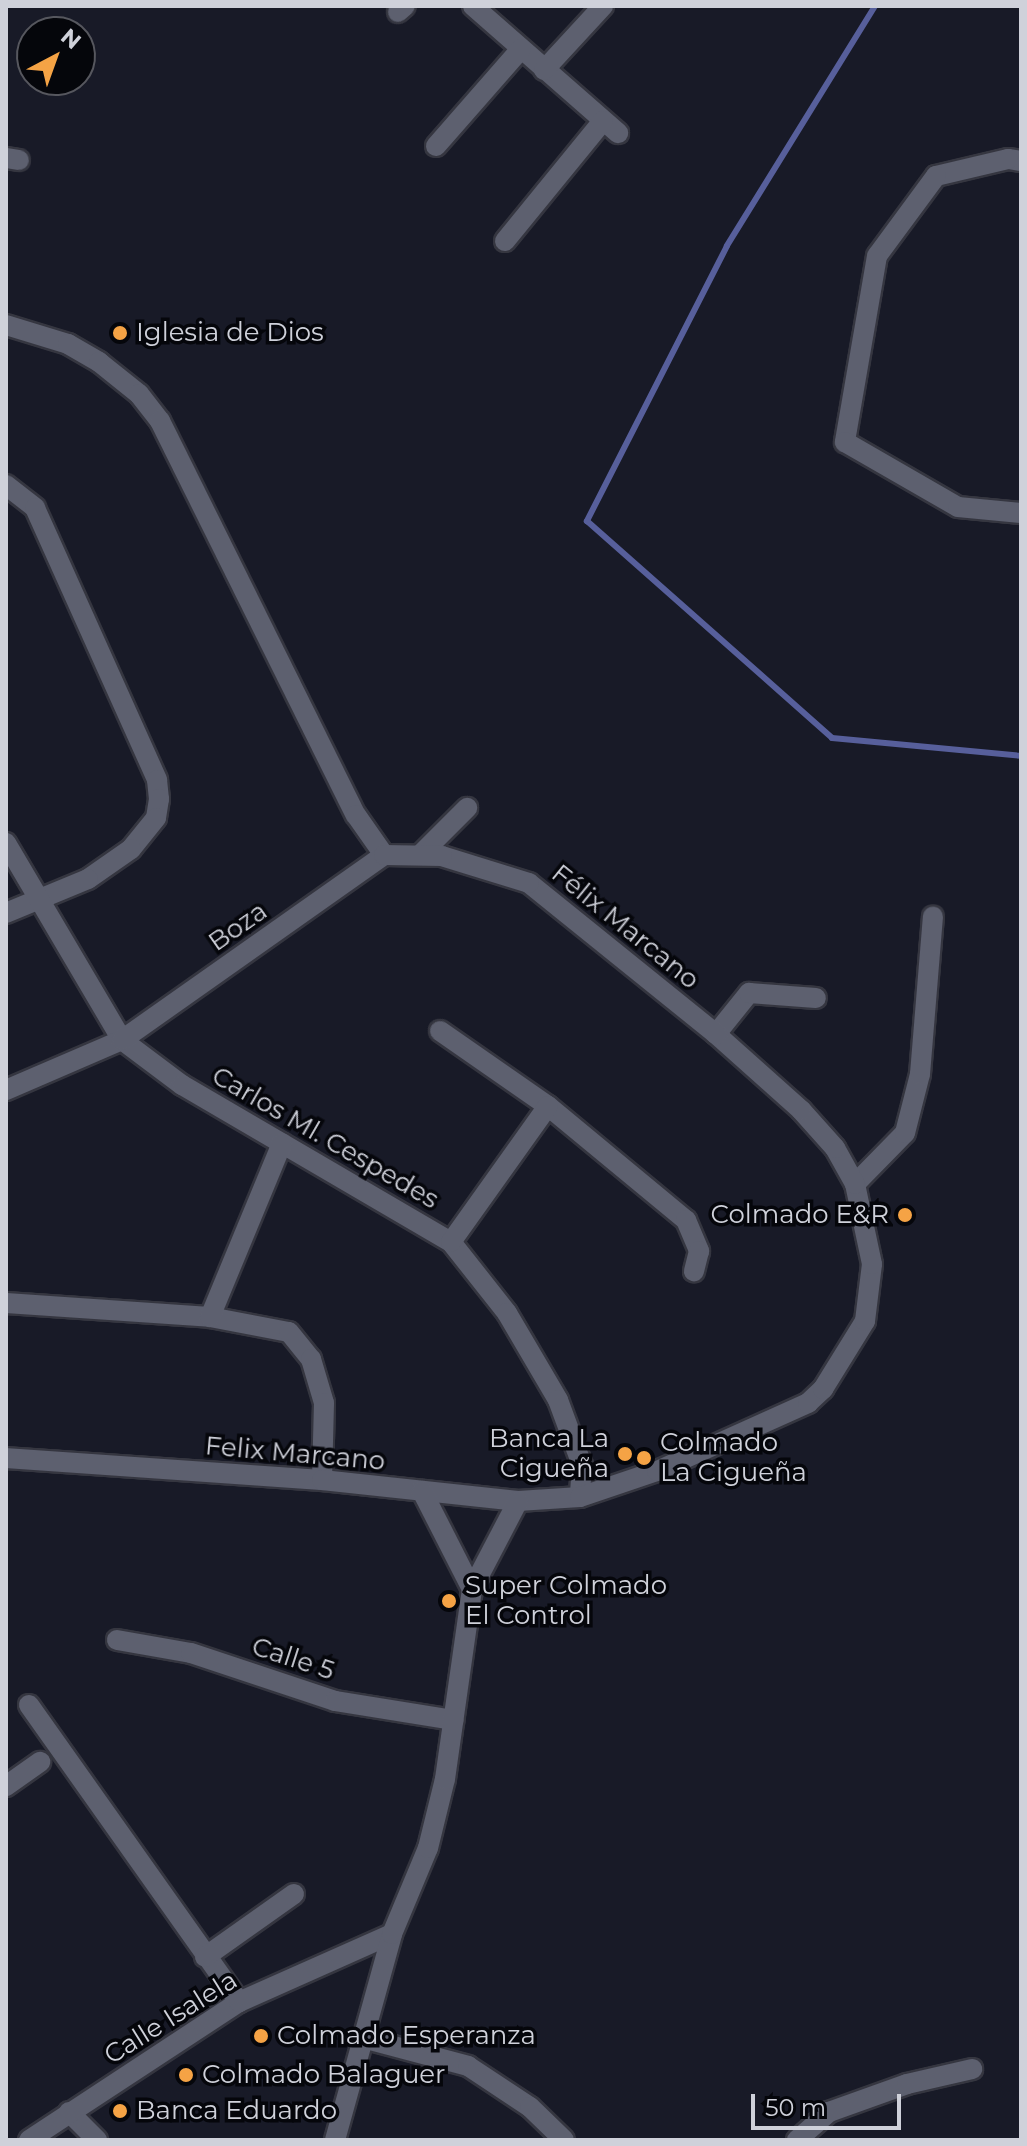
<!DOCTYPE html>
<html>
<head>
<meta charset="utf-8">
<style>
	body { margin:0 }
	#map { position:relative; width:1027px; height:2146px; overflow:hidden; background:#181a27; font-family:Montserrat,sans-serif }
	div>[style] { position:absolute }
	.stream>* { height:6px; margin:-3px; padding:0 3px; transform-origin:3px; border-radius:3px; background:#575f9b }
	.roads { filter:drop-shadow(2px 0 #353640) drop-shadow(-2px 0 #353640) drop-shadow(0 2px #353640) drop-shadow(0 -2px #353640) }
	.minor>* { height:20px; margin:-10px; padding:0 10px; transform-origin:10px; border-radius:10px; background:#5d606f }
	.dots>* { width:22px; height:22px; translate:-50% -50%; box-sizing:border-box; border:4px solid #05060b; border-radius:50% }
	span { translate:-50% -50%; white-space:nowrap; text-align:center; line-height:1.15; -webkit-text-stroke:7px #05060b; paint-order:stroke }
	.poi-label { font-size:26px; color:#cfd1da }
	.left { translate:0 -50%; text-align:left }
	.right { translate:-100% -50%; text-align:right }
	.street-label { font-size:26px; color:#cfd1da }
	.frame { position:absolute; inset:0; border:8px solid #cfd1da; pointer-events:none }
	.north { position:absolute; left:16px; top:16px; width:80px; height:80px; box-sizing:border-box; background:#05060b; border:2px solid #56575e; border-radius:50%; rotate:41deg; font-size:22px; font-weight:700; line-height:32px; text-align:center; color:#cfd1da }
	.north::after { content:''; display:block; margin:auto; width:28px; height:36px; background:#f5a345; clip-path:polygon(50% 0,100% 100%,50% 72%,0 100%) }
	.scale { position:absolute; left:751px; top:2094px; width:150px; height:36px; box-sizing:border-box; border:4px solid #cfd1da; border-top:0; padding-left:10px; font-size:24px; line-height:28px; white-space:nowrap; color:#cfd1da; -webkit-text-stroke:6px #05060b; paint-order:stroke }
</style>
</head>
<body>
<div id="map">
	<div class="stream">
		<div style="left:875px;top:6px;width:282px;rotate:121.7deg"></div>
		<div style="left:727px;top:246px;width:309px;rotate:117deg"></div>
		<div style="left:587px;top:521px;width:327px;rotate:41.5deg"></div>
		<div style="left:832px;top:738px;width:190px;rotate:5.4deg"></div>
	</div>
	<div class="roads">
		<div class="minor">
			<div style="left:473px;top:6px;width:193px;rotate:41.2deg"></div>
			<div style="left:398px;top:12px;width:9px;rotate:-41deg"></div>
			<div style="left:544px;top:70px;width:87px;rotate:-47.3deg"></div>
			<div style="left:436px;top:146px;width:129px;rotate:-48.8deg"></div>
			<div style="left:6px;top:158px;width:13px;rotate:9deg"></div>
			<div style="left:1021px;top:161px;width:13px;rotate:-171deg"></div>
			<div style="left:1008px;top:159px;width:74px;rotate:166.7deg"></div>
			<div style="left:936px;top:176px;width:99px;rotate:126.4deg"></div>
			<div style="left:877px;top:256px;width:189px;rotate:99.8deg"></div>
			<div style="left:845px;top:442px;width:130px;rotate:29.9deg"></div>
			<div style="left:958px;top:507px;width:63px;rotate:5.4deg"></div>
			<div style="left:505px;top:241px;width:155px;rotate:-50.8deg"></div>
			<div style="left:6px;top:325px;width:65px;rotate:17deg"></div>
			<div style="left:68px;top:344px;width:36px;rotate:30deg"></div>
			<div style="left:99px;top:362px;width:51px;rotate:38.7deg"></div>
			<div style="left:139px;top:394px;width:34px;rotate:52deg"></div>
			<div style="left:160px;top:421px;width:440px;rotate:63.6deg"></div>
			<div style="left:356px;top:815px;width:49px;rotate:55deg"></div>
			<div style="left:6px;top:485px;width:37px;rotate:38deg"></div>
			<div style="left:35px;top:508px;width:298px;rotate:65.8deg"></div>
			<div style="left:157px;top:780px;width:19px;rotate:84deg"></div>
			<div style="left:159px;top:799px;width:19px;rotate:99deg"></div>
			<div style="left:156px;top:818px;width:40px;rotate:129deg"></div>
			<div style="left:131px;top:849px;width:52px;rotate:145.1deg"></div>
			<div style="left:88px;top:879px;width:89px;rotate:157.5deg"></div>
			<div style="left:6px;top:843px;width:229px;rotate:59.5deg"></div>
			<div style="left:122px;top:1040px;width:75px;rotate:36.9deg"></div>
			<div style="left:182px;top:1085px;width:311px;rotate:30.3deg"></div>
			<div style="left:451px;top:1242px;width:90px;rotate:51.7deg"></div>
			<div style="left:507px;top:1313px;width:101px;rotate:59.6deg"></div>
			<div style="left:558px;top:1400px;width:69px;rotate:69.7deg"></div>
			<div style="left:582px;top:1465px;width:32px;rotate:94deg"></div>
			<div style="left:422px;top:853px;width:64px;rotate:-45deg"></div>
			<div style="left:440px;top:1031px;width:131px;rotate:34.8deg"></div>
			<div style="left:548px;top:1106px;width:179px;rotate:39.6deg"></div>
			<div style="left:686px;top:1220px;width:34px;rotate:67deg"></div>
			<div style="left:699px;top:1251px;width:21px;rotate:104deg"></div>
			<div style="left:716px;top:1034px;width:53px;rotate:-51.2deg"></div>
			<div style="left:749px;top:993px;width:67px;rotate:4.3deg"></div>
			<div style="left:6px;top:1090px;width:126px;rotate:-23.3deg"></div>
			<div style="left:122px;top:1040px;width:321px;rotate:-35.2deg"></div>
			<div style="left:855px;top:1184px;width:71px;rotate:-45.6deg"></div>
			<div style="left:905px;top:1133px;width:61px;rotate:-75.7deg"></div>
			<div style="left:920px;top:1074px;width:158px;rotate:-85.3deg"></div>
			<div style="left:451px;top:1242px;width:167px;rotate:-54.5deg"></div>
			<div style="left:6px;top:1303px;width:204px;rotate:3.9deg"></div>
			<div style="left:210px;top:1317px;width:80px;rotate:10.8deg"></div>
			<div style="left:289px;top:1332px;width:35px;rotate:51deg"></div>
			<div style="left:311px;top:1359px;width:46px;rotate:73.5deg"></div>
			<div style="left:324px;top:1403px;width:77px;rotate:91.5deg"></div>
			<div style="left:210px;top:1317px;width:188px;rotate:-67.5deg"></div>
			<div style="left:6px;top:1458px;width:317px;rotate:4deg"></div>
			<div style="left:322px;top:1480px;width:197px;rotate:6.1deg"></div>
			<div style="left:518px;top:1501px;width:62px;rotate:-3.7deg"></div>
			<div style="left:580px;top:1497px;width:81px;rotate:-18.7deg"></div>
			<div style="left:657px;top:1471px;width:166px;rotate:-24.2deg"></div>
			<div style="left:808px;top:1403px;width:21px;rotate:-43deg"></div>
			<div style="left:823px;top:1389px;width:80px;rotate:-58.3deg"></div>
			<div style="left:865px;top:1321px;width:57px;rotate:-83deg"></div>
			<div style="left:872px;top:1264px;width:82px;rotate:-102deg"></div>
			<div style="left:855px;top:1184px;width:41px;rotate:-119.1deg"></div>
			<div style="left:835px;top:1148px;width:51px;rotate:-131.8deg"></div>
			<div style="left:801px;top:1110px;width:114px;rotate:-138.2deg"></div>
			<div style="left:716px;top:1034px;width:240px;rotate:-141.1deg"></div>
			<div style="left:529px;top:883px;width:91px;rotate:-162.8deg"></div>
			<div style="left:442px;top:856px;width:58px;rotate:-179deg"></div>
			<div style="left:422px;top:1491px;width:110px;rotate:63deg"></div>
			<div style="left:117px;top:1640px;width:75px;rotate:10deg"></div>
			<div style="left:191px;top:1653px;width:152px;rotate:18.4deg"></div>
			<div style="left:335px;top:1701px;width:120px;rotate:9.1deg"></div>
			<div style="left:29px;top:1705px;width:364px;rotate:54.7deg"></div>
			<div style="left:6px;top:1786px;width:42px;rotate:-35.2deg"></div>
			<div style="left:205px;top:1957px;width:109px;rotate:-35.3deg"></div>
			<div style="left:363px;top:2038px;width:109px;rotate:14.9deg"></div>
			<div style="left:468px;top:2066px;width:74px;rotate:33.5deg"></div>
			<div style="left:530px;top:2107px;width:47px;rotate:44.1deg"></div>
			<div style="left:69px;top:2112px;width:40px;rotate:45deg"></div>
			<div style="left:29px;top:2140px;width:251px;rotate:-33.3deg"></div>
			<div style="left:239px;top:2002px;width:167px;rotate:-24deg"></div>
			<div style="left:335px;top:2140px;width:214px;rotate:-74.5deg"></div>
			<div style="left:392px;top:1934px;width:93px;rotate:-67.3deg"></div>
			<div style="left:428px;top:1848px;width:71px;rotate:-76.2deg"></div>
			<div style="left:445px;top:1779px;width:192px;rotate:-81.9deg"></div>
			<div style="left:472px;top:1589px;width:99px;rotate:-62.4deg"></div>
			<div style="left:797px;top:2140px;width:43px;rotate:-41.2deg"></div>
			<div style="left:829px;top:2112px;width:83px;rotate:-19.7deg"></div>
			<div style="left:907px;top:2084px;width:67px;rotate:-13deg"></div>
		</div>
	</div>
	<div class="dots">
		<div style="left:120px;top:333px;background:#f5a345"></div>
		<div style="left:905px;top:1215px;background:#f5a345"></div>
		<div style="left:625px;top:1454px;background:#f5a345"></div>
		<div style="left:644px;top:1458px;background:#f5a345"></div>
		<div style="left:449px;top:1601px;background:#f5a345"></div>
		<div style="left:261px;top:2036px;background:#f5a345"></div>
		<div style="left:186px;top:2075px;background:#f5a345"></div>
		<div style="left:120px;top:2111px;background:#f5a345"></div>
	</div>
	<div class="poi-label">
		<span class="left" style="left:136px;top:333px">Iglesia de Dios</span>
		<span class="right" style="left:889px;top:1215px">Colmado E&amp;R</span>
		<span class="right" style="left:609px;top:1454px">Banca La<br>Cigueña</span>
		<span class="left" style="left:660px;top:1458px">Colmado<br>La Cigueña</span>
		<span class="left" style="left:465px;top:1601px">Super Colmado<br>El Control</span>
		<span class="left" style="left:277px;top:2036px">Colmado Esperanza</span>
		<span class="left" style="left:202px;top:2075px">Colmado Balaguer</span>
		<span class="left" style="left:136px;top:2111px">Banca Eduardo</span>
	</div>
	<div class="street-label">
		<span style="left:238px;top:927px;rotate:-35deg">Boza</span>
		<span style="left:625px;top:927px;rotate:39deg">Félix Marcano</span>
		<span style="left:325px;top:1138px;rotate:30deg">Carlos Ml. Cespedes</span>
		<span style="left:295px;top:1454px;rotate:5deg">Felix Marcano</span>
		<span style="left:293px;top:1659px;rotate:18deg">Calle 5</span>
		<span style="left:171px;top:2018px;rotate:-32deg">Calle Isalela</span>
	</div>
	<div class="frame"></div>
	<div class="north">N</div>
	<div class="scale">50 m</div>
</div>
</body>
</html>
